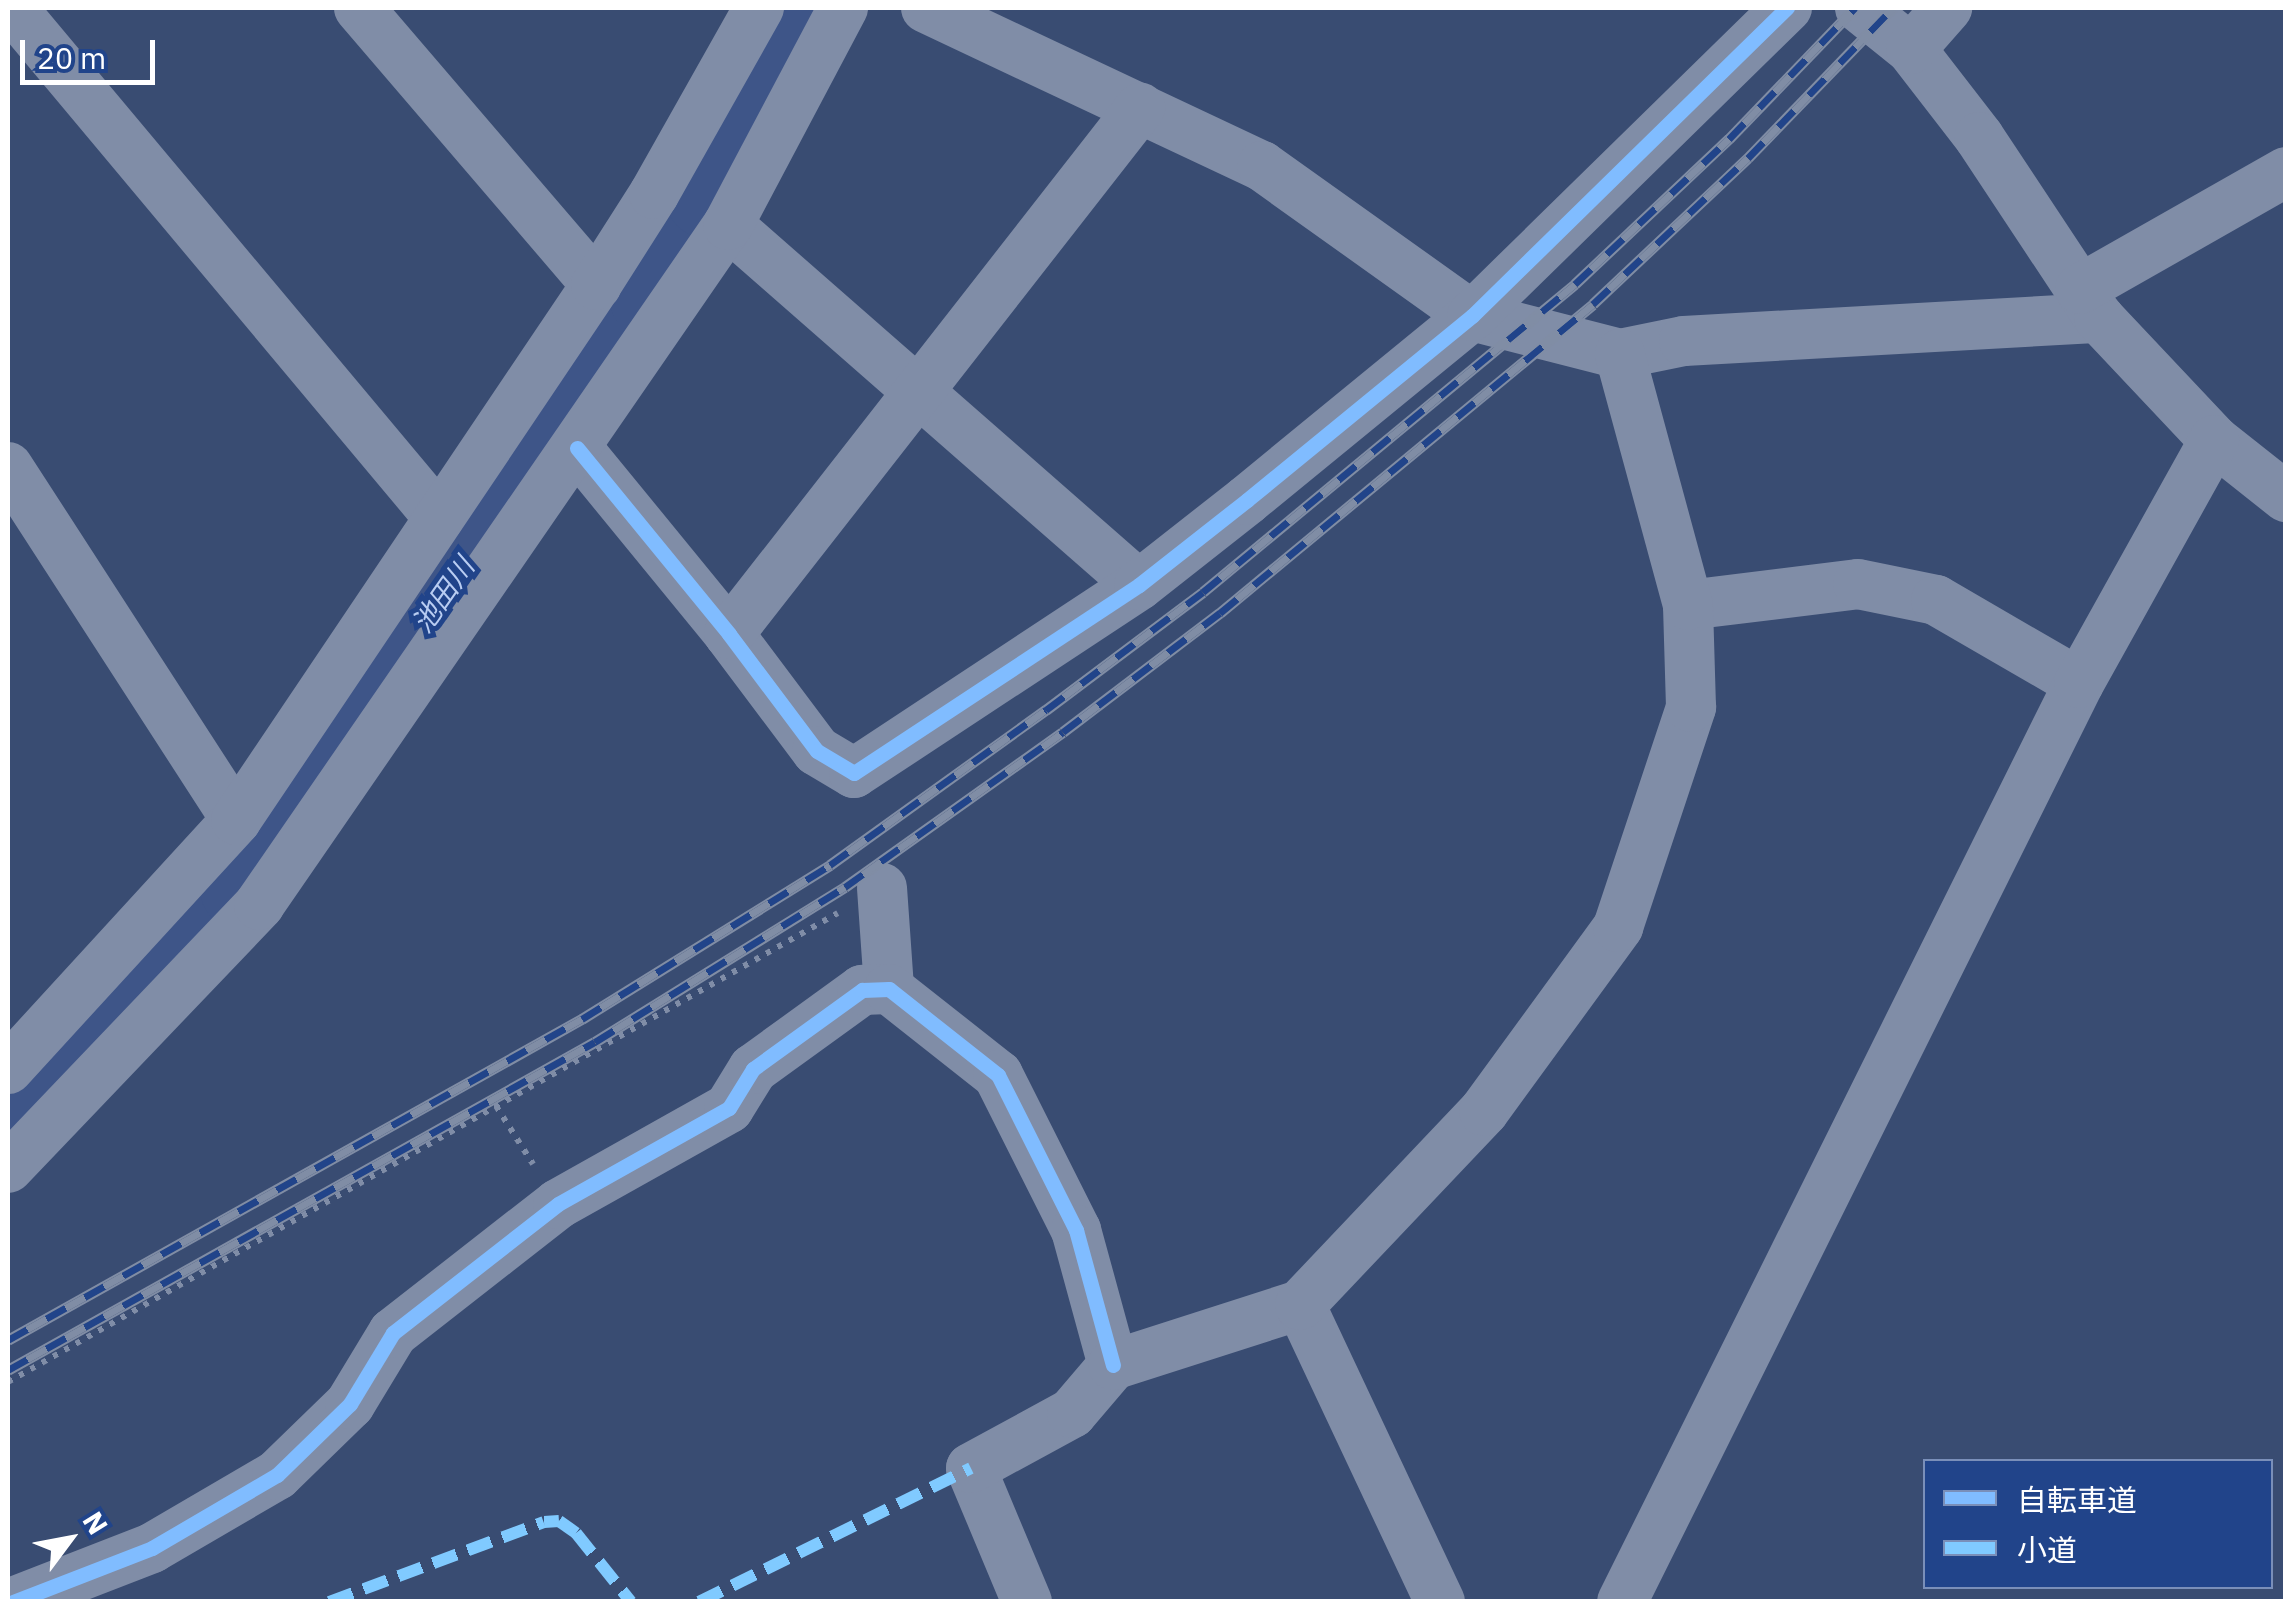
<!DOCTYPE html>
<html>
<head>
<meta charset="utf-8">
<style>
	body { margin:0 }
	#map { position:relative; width:2293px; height:1609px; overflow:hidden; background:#394c72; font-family:"IBM Plex Sans","Noto Sans JP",sans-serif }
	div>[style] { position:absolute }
	.river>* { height:80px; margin:-40px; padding:0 40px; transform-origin:40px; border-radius:40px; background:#3e5588 }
	.path>* { height:6px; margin-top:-3px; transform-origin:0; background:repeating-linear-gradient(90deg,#808da7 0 5px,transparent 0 13px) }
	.minor>* { height:50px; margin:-25px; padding:0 25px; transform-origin:25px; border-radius:25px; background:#808da7 }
	.rail>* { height:11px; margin-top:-5.5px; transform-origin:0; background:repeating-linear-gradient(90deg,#21448a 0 22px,#808da5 0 44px); box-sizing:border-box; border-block:2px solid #808da5 }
	.quiet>* { height:12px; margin-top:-6px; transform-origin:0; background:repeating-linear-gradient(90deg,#80caff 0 25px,transparent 0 37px) }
	.cycleway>* { height:15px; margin:-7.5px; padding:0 7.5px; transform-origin:7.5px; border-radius:7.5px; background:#80bcff }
	span { translate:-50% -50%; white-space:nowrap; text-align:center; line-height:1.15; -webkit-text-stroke:10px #21448a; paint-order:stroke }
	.water-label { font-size:28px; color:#b9cdf2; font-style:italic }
	.frame { position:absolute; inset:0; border:10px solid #fff; pointer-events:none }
	.legend { position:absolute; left:1923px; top:1459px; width:350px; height:130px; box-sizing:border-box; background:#21448a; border:2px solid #7a8fb9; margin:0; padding:12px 18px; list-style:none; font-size:30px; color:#fff }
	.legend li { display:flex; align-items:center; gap:20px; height:50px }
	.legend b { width:50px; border:2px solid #7a8fb9 }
	.north { position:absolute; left:20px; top:1489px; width:100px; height:100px; -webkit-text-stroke:8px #21448a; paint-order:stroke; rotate:58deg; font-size:28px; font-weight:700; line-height:40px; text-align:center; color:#fff }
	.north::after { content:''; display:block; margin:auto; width:35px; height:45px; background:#fff; clip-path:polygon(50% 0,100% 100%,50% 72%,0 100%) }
	.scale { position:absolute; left:20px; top:40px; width:135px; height:45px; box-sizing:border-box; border:5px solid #fff; border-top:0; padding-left:12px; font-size:30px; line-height:35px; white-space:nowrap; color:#fff; -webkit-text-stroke:8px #21448a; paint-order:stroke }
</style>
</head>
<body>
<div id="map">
	<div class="river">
		<div style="left:8px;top:1129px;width:334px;rotate:-46deg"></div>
		<div style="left:240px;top:889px;width:602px;rotate:-55.76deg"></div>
		<div style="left:579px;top:391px;width:117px;rotate:-53.3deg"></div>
		<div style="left:649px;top:297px;width:114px;rotate:-60.1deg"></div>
		<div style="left:706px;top:198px;width:213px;rotate:-63deg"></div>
	</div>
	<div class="path">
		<div style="left:496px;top:1106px;width:69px;rotate:57.5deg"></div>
		<div style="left:8px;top:1382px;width:953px;rotate:-29.47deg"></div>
	</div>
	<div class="minor">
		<div style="left:12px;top:8px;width:665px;rotate:50.06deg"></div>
		<div style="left:359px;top:8px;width:365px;rotate:49.4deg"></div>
		<div style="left:926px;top:8px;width:371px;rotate:25.2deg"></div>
		<div style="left:1262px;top:166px;width:258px;rotate:35.5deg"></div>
		<div style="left:1472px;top:316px;width:153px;rotate:14.4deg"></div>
		<div style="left:1620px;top:354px;width:65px;rotate:-11.5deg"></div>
		<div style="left:1684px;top:341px;width:416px;rotate:-3.2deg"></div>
		<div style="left:1860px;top:8px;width:65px;rotate:38.8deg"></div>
		<div style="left:1911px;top:49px;width:111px;rotate:52.3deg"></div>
		<div style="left:1979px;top:137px;width:217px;rotate:56.5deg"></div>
		<div style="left:2099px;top:318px;width:168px;rotate:46.7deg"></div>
		<div style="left:2214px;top:440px;width:92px;rotate:38.4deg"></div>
		<div style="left:1911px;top:49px;width:55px;rotate:-48.7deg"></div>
		<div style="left:728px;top:225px;width:546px;rotate:41.22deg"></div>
		<div style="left:2080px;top:289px;width:237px;rotate:-29.6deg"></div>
		<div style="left:577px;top:448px;width:240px;rotate:50.7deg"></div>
		<div style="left:729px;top:634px;width:146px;rotate:53.1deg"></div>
		<div style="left:817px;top:751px;width:43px;rotate:30.7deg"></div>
		<div style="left:854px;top:773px;width:341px;rotate:-33.4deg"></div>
		<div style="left:1139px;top:585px;width:137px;rotate:-38.2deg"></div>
		<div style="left:1247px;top:500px;width:291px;rotate:-39.3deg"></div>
		<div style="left:1472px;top:316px;width:441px;rotate:-44.4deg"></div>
		<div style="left:8px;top:467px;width:420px;rotate:57.1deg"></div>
		<div style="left:1688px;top:605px;width:171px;rotate:-7deg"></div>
		<div style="left:1858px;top:584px;width:80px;rotate:11.6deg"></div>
		<div style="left:1936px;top:600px;width:165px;rotate:30.1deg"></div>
		<div style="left:729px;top:634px;width:668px;rotate:-52deg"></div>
		<div style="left:882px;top:888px;width:101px;rotate:86deg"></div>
		<div style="left:8px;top:1069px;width:338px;rotate:-47.5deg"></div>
		<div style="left:236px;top:820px;width:645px;rotate:-56.06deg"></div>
		<div style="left:596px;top:285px;width:108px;rotate:-57.5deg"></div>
		<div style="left:654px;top:194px;width:214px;rotate:-60.6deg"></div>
		<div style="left:8px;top:1168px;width:364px;rotate:-46.3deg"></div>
		<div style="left:259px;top:905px;width:826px;rotate:-55.41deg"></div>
		<div style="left:728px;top:225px;width:246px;rotate:-62.1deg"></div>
		<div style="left:13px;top:1602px;width:149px;rotate:-21.2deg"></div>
		<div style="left:152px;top:1548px;width:145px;rotate:-30.3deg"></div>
		<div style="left:277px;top:1475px;width:102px;rotate:-44.2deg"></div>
		<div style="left:350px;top:1404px;width:83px;rotate:-58.8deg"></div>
		<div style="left:393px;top:1333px;width:209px;rotate:-38deg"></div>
		<div style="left:558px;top:1204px;width:196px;rotate:-29.3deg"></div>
		<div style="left:729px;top:1108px;width:46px;rotate:-58.4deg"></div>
		<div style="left:753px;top:1069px;width:135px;rotate:-35.9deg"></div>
		<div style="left:862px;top:990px;width:27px;rotate:-2deg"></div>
		<div style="left:889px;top:989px;width:139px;rotate:38.3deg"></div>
		<div style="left:998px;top:1075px;width:174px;rotate:63.3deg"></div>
		<div style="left:1076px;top:1230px;width:140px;rotate:74.7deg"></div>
		<div style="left:1027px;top:1602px;width:145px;rotate:-112.7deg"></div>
		<div style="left:971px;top:1468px;width:115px;rotate:-28.6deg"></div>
		<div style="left:1072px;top:1413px;width:63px;rotate:-49.5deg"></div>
		<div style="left:1113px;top:1365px;width:196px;rotate:-17.8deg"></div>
		<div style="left:1440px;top:1602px;width:328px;rotate:-115.2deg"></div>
		<div style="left:1300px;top:1305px;width:267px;rotate:-46.5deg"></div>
		<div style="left:1484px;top:1111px;width:228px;rotate:-53.9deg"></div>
		<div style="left:1618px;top:927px;width:232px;rotate:-71.6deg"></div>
		<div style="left:1691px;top:707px;width:102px;rotate:-91.7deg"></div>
		<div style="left:1688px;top:605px;width:260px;rotate:-105.2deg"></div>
		<div style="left:1622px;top:1602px;width:1026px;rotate:-63.56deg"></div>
		<div style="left:2079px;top:683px;width:278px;rotate:-60.9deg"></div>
	</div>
	<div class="rail">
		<div style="left:8px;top:1340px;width:658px;rotate:-29.22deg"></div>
		<div style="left:582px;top:1019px;width:292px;rotate:-31.8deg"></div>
		<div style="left:830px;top:865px;width:266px;rotate:-35.7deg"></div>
		<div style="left:1046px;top:710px;width:196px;rotate:-36.9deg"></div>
		<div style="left:1203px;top:592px;width:483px;rotate:-39.6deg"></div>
		<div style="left:1575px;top:284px;width:212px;rotate:-43.3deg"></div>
		<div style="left:1729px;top:139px;width:182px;rotate:-46.1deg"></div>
		<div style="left:8px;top:1370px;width:672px;rotate:-29.2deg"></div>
		<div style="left:595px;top:1042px;width:294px;rotate:-31.8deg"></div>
		<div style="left:845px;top:887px;width:267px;rotate:-35.4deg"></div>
		<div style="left:1063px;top:732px;width:197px;rotate:-37.2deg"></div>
		<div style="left:1220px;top:613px;width:484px;rotate:-39.6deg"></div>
		<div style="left:1593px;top:304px;width:213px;rotate:-43.3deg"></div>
		<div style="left:1748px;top:158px;width:209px;rotate:-46deg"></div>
	</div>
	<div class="quiet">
		<div style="left:329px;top:1602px;width:229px;rotate:-20.4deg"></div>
		<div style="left:544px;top:1522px;width:15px;rotate:-4deg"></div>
		<div style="left:559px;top:1521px;width:21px;rotate:35deg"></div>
		<div style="left:576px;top:1533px;width:88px;rotate:51.4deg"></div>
		<div style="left:699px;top:1602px;width:303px;rotate:-26.2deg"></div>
	</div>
	<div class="cycleway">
		<div style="left:577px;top:448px;width:240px;rotate:50.7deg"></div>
		<div style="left:729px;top:634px;width:146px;rotate:53.1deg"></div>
		<div style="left:817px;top:751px;width:43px;rotate:30.7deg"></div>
		<div style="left:854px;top:773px;width:341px;rotate:-33.4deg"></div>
		<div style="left:1139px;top:585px;width:137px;rotate:-38.2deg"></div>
		<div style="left:1247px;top:500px;width:291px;rotate:-39.3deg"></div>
		<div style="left:1472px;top:316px;width:441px;rotate:-44.4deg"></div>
		<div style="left:13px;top:1602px;width:149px;rotate:-21.2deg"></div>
		<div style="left:152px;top:1548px;width:145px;rotate:-30.3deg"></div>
		<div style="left:277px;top:1475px;width:102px;rotate:-44.2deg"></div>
		<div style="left:350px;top:1404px;width:83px;rotate:-58.8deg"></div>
		<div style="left:393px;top:1333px;width:209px;rotate:-38deg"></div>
		<div style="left:558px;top:1204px;width:196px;rotate:-29.3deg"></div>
		<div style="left:729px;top:1108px;width:46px;rotate:-58.4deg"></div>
		<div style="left:753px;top:1069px;width:135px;rotate:-35.9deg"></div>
		<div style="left:862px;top:990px;width:27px;rotate:-2deg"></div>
		<div style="left:889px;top:989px;width:139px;rotate:38.3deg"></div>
		<div style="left:998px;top:1075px;width:174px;rotate:63.3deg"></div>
		<div style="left:1076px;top:1230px;width:140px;rotate:74.7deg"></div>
	</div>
	<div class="water-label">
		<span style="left:443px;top:595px;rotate:-55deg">池田川</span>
	</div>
	<div class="frame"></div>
	<ul class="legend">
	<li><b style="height:12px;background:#80bcff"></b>自転車道</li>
	<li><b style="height:12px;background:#80caff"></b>小道</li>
	</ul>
	<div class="north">N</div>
	<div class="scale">20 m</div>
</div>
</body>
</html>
